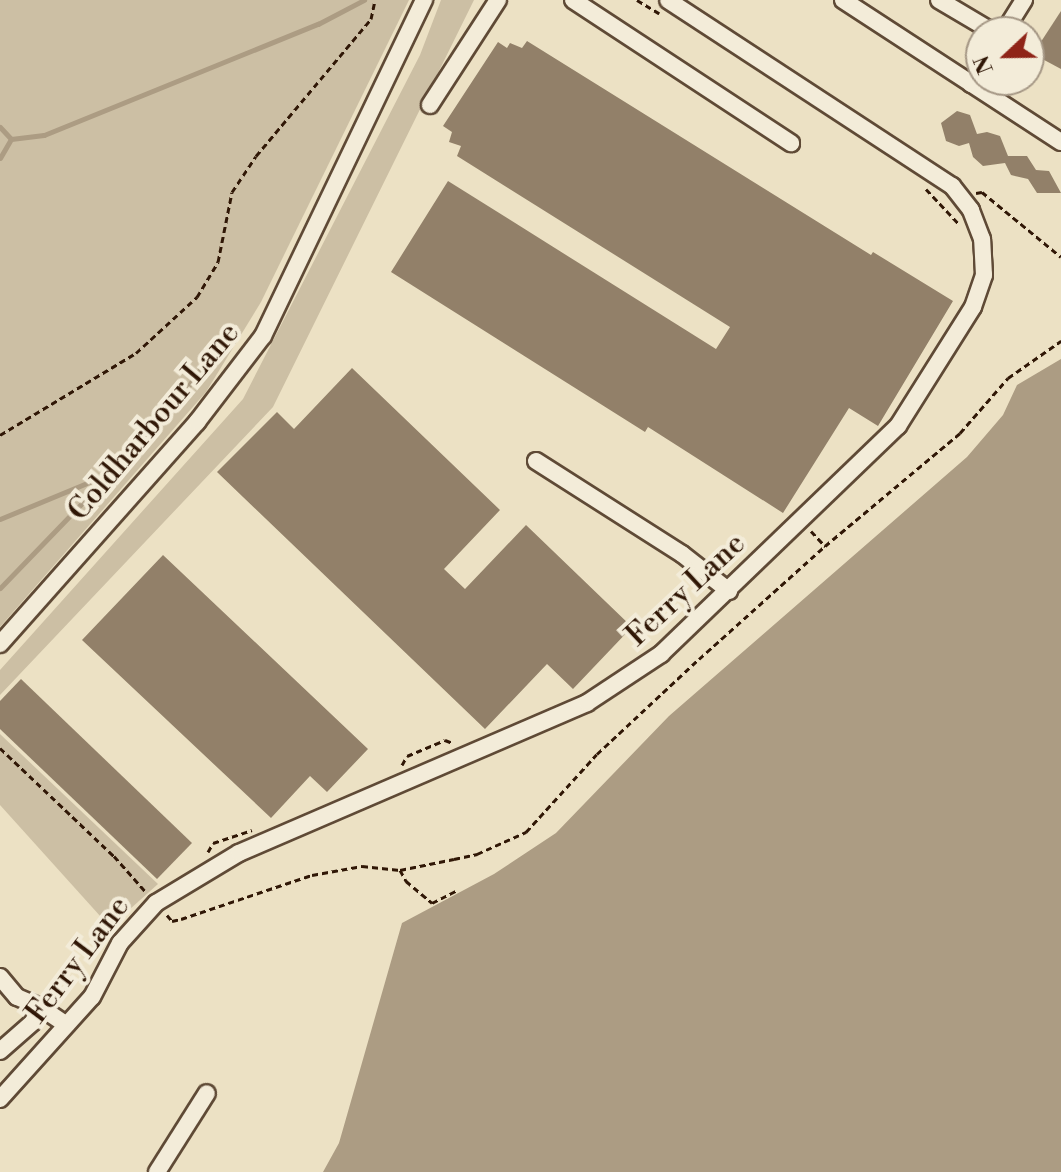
<!DOCTYPE html>
<html>
<head>
<meta charset="utf-8">
<style>
	body { margin:0 }
	#map { position:relative; width:1061px; height:1172px; overflow:hidden; background:#ece1c4; font-family:"Libre Bodoni",serif }
	div>[style] { position:absolute }
	.green>* { inset:0; background:#ccbfa4 }
	.water>* { inset:0; background:#ac9c83 }
	.stream>* { height:5px; margin:-2.5px; padding:0 2.5px; transform-origin:2.5px; border-radius:2.5px; background:#ac9c83 }
	.building>* { inset:0; background:#928069 }
	.path>* { height:3px; margin-top:-1.5px; transform-origin:0; background:repeating-linear-gradient(90deg,#301706 0 6px,transparent 0 10px) }
	.roads { filter:drop-shadow(2px 0 #5f4a36) drop-shadow(-2px 0 #5f4a36) drop-shadow(0 2px #5f4a36) drop-shadow(0 -2px #5f4a36) }
	.minor>* { height:16px; margin:-8px; padding:0 8px; transform-origin:8px; border-radius:8px; background:#f3ecd9 }
	span { translate:-50% -50%; white-space:nowrap; text-align:center; line-height:1.15; -webkit-text-stroke:8px #f3ecd9; paint-order:stroke }
	.street-label { font-size:30px; color:#301706 }
	.north { position:absolute; left:965px; top:16px; width:80px; height:80px; box-sizing:border-box; background:#f3ecd9; border:2px solid #a59785; border-radius:50%; rotate:248deg; font-size:22px; font-weight:700; line-height:32px; text-align:center; color:#301706 }
	.north::after { content:''; display:block; margin:auto; width:28px; height:36px; background:#8f2418; clip-path:polygon(50% 0,100% 100%,50% 72%,0 100%) }
</style>
</head>
<body>
<div id="map">
	<div class="green">
		<div style="clip-path:polygon(0 0,409px 0,261px 302px,206px 392px,0 627px)"></div>
		<div style="clip-path:polygon(441px 0,474px 0,273px 407px,0 695px,0 670px,243px 399px,420px 55px)"></div>
		<div style="clip-path:polygon(0 734px,158px 884px,110px 927px,0 805px)"></div>
	</div>
	<div class="water">
		<div style="clip-path:polygon(1061px 359px,1061px 1172px,323px 1172px,339px 1143px,402px 923px,494px 874px,556px 833px,669px 716px,967px 457px,1003px 415px,1017px 385px)"></div>
	</div>
	<div class="stream">
		<div style="left:0;top:127px;width:16px;rotate:47deg"></div>
		<div style="left:11px;top:139px;width:33px;rotate:-7deg"></div>
		<div style="left:44px;top:135px;width:296px;rotate:-22.1deg"></div>
		<div style="left:318px;top:24px;width:52px;rotate:-27.6deg"></div>
		<div style="left:0;top:158px;width:22px;rotate:-60deg"></div>
		<div style="left:0;top:519px;width:115px;rotate:-22.5deg"></div>
		<div style="left:0;top:588px;width:248px;rotate:-46deg"></div>
		<div style="left:172px;top:410px;width:55px;rotate:-55.4deg"></div>
	</div>
	<div class="building">
		<div style="clip-path:polygon(1061px 11px,1061px 69px,1033px 54px)"></div>
		<div style="clip-path:polygon(527px 41px,871px 255px,873px 252px,953px 301px,878px 426px,849px 408px,783px 513px,648px 427px,645px 432px,391px 272px,448px 181px,716px 349px,730px 327px,457px 156px,461px 146px,449px 142px,452px 132px,443px 126px,498px 42px,507px 48px,510px 43px,522px 48px)"></div>
		<div style="clip-path:polygon(957px 111px,970px 115px,977px 134px,987px 132px,1000px 136px,1008px 156px,1027px 156px,1036px 170px,1049px 171px,1061px 193px,1037px 193px,1028px 179px,1011px 175px,1005px 163px,983px 166px,973px 157px,969px 143px,959px 146px,946px 141px,941px 123px)"></div>
		<div style="clip-path:polygon(352px 368px,500px 510px,444px 569px,465px 589px,526px 525px,632px 627px,573px 689px,547px 664px,485px 729px,217px 472px,277px 412px,294px 429px)"></div>
		<div style="clip-path:polygon(163px 555px,368px 749px,327px 792px,310px 776px,271px 818px,82px 640px)"></div>
		<div style="clip-path:polygon(21px 679px,192px 843px,157px 879px,0 729px,0 701px)"></div>
	</div>
	<div class="path">
		<div style="left:637px;top:0;width:26px;rotate:31deg"></div>
		<div style="left:926px;top:189px;width:48px;rotate:46.7deg"></div>
		<div style="left:976px;top:193px;width:6px;rotate:-9deg"></div>
		<div style="left:982px;top:192px;width:102px;rotate:39.4deg"></div>
		<div style="left:0;top:435px;width:159px;rotate:-31.1deg"></div>
		<div style="left:136px;top:353px;width:83px;rotate:-42.6deg"></div>
		<div style="left:197px;top:297px;width:41px;rotate:-59deg"></div>
		<div style="left:218px;top:262px;width:71px;rotate:-78.7deg"></div>
		<div style="left:232px;top:192px;width:43px;rotate:-56.3deg"></div>
		<div style="left:256px;top:156px;width:179px;rotate:-50deg"></div>
		<div style="left:371px;top:19px;width:19px;rotate:-78deg"></div>
		<div style="left:811px;top:531px;width:21px;rotate:47deg"></div>
		<div style="left:0;top:748px;width:157px;rotate:43.5deg"></div>
		<div style="left:114px;top:856px;width:48px;rotate:48.4deg"></div>
		<div style="left:402px;top:765px;width:10px;rotate:-61deg"></div>
		<div style="left:407px;top:756px;width:41px;rotate:-22.8deg"></div>
		<div style="left:445px;top:740px;width:9px;rotate:21deg"></div>
		<div style="left:208px;top:852px;width:10px;rotate:-61deg"></div>
		<div style="left:213px;top:843px;width:41px;rotate:-18.4deg"></div>
		<div style="left:400px;top:870px;width:13px;rotate:61deg"></div>
		<div style="left:406px;top:881px;width:34px;rotate:40deg"></div>
		<div style="left:432px;top:903px;width:27px;rotate:-27deg"></div>
		<div style="left:167px;top:915px;width:8px;rotate:50deg"></div>
		<div style="left:172px;top:921px;width:9px;rotate:-13deg"></div>
		<div style="left:181px;top:919px;width:138px;rotate:-18.6deg"></div>
		<div style="left:312px;top:875px;width:51px;rotate:-10.2deg"></div>
		<div style="left:362px;top:866px;width:38px;rotate:6deg"></div>
		<div style="left:400px;top:870px;width:55px;rotate:-11.5deg"></div>
		<div style="left:454px;top:859px;width:24px;rotate:-12deg"></div>
		<div style="left:477px;top:854px;width:54px;rotate:-24.2deg"></div>
		<div style="left:526px;top:832px;width:105px;rotate:-47.7deg"></div>
		<div style="left:597px;top:754px;width:139px;rotate:-43deg"></div>
		<div style="left:699px;top:659px;width:169px;rotate:-41.9deg"></div>
		<div style="left:825px;top:546px;width:176px;rotate:-39.9deg"></div>
		<div style="left:960px;top:433px;width:73px;rotate:-48.9deg"></div>
		<div style="left:1008px;top:378px;width:65px;rotate:-34.9deg"></div>
	</div>
	<div class="roads">
		<div class="minor">
			<div style="left:573px;top:0;width:261px;rotate:33.3deg"></div>
			<div style="left:843px;top:0;width:260px;rotate:33.1deg"></div>
			<div style="left:939px;top:0;width:63px;rotate:30.7deg"></div>
			<div style="left:1004px;top:32px;width:38px;rotate:-58deg"></div>
			<div style="left:971px;top:84px;width:19px;rotate:-58deg"></div>
			<div style="left:430px;top:105px;width:125px;rotate:-57.1deg"></div>
			<div style="left:536px;top:461px;width:173px;rotate:32.5deg"></div>
			<div style="left:682px;top:554px;width:60px;rotate:38.2deg"></div>
			<div style="left:0;top:644px;width:297px;rotate:-48.4deg"></div>
			<div style="left:197px;top:422px;width:108px;rotate:-52.5deg"></div>
			<div style="left:263px;top:336px;width:373px;rotate:-64.4deg"></div>
			<div style="left:0;top:977px;width:26px;rotate:50deg"></div>
			<div style="left:17px;top:997px;width:25px;rotate:23deg"></div>
			<div style="left:0;top:1051px;width:44px;rotate:-41.3deg"></div>
			<div style="left:33px;top:1022px;width:17px;rotate:-65deg"></div>
			<div style="left:40px;top:1007px;width:32px;rotate:34deg"></div>
			<div style="left:0;top:1099px;width:137px;rotate:-48deg"></div>
			<div style="left:92px;top:997px;width:61px;rotate:-62.6deg"></div>
			<div style="left:120px;top:943px;width:54px;rotate:-48deg"></div>
			<div style="left:156px;top:903px;width:97px;rotate:-31.1deg"></div>
			<div style="left:239px;top:853px;width:379px;rotate:-23.3deg"></div>
			<div style="left:587px;top:703px;width:89px;rotate:-33.5deg"></div>
			<div style="left:661px;top:654px;width:329px;rotate:-43.9deg"></div>
			<div style="left:898px;top:426px;width:141px;rotate:-57.8deg"></div>
			<div style="left:973px;top:307px;width:34px;rotate:-71deg"></div>
			<div style="left:984px;top:275px;width:36px;rotate:-93deg"></div>
			<div style="left:982px;top:239px;width:31px;rotate:-111deg"></div>
			<div style="left:971px;top:210px;width:31px;rotate:-128deg"></div>
			<div style="left:952px;top:186px;width:339px;rotate:-146.8deg"></div>
			<div style="left:157px;top:1172px;width:93px;rotate:-57.7deg"></div>
		</div>
	</div>
	<div class="street-label">
		<span style="left:154px;top:422px;rotate:-50deg">Coldharbour Lane</span>
		<span style="left:686px;top:590px;rotate:-43deg">Ferry Lane</span>
		<span style="left:78px;top:960px;rotate:-53deg">Ferry Lane</span>
	</div>
	<div class="north">N</div>
</div>
</body>
</html>
